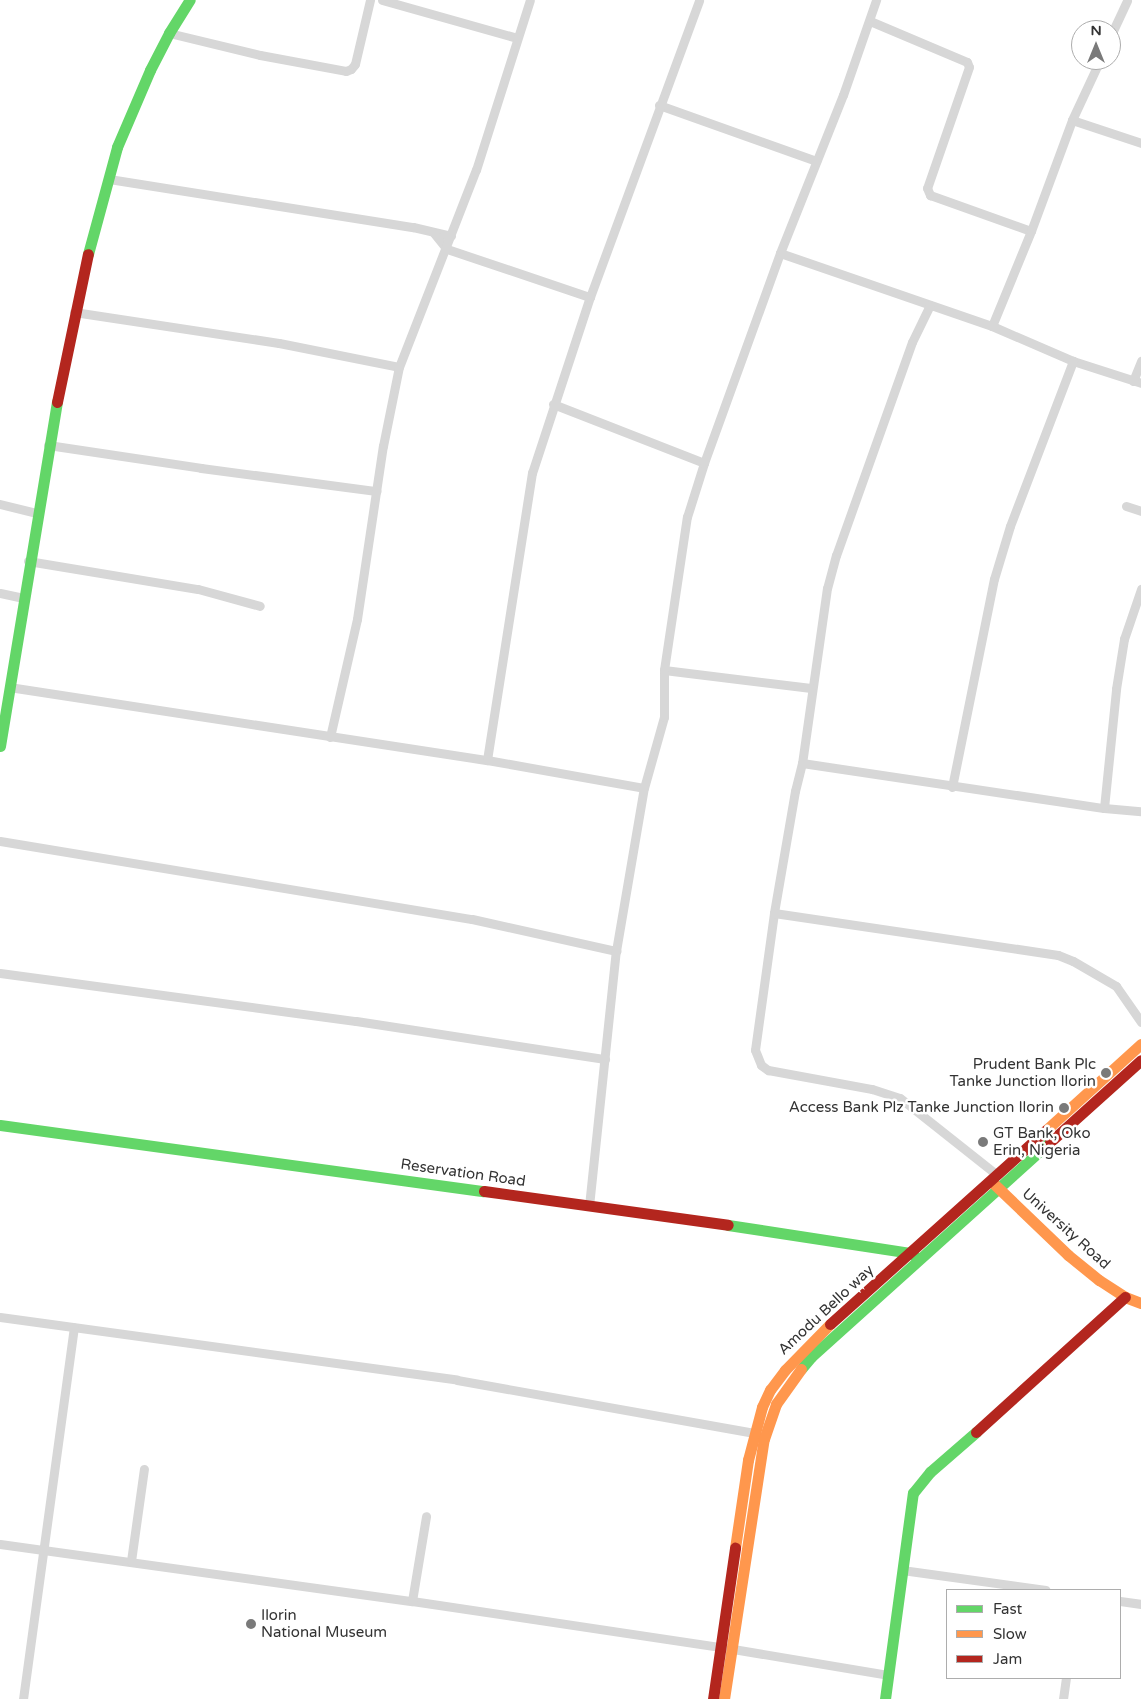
<!DOCTYPE html>
<html>
<head>
<meta charset="utf-8">
<style>
	body { margin:0 }
	#map { position:relative; width:1141px; height:1699px; overflow:hidden; background:#fff; font-family:"Varela Round",sans-serif }
	div>[style] { position:absolute }
	.street>* { height:9px; margin:-4.5px; padding:0 4.5px; transform-origin:4.5px; border-radius:4.5px; background:#d7d7d7 }
	.fast>* { height:11px; margin:-5.5px; padding:0 5.5px; transform-origin:5.5px; border-radius:5.5px; background:#63d668 }
	.slow>* { height:11px; margin:-5.5px; padding:0 5.5px; transform-origin:5.5px; border-radius:5.5px; background:#ff974d }
	.jam>* { height:11px; margin:-5.5px; padding:0 5.5px; transform-origin:5.5px; border-radius:5.5px; background:#b3261e }
	.dots>* { width:14px; height:14px; translate:-50% -50%; box-sizing:border-box; border:2px solid #fff; border-radius:50% }
	span { translate:-50% -50%; white-space:nowrap; text-align:center; line-height:1.15; -webkit-text-stroke:5px #fff; paint-order:stroke }
	.poi-label { font-size:15px; color:#333 }
	.right { translate:-100% -50%; text-align:right }
	.left { translate:0 -50%; text-align:left }
	.street-label { font-size:15px; color:#333 }
	.legend { position:absolute; left:946px; top:1589px; width:175px; height:90px; box-sizing:border-box; background:#fff; border:1px solid #adadad; margin:0; padding:6px 9px; list-style:none; font-size:15px; color:#333 }
	.legend li { display:flex; align-items:center; gap:10px; height:25px }
	.legend b { width:25px; border:1px solid #adadad }
	.north { position:absolute; left:1071px; top:20px; width:50px; height:50px; box-sizing:border-box; background:#fff; border:1px solid #adadad; border-radius:50%; rotate:0deg; font-size:14px; font-weight:700; line-height:20px; text-align:center; color:#333 }
	.north::after { content:''; display:block; margin:auto; width:18px; height:22px; background:#7a7a7a; clip-path:polygon(50% 0,100% 100%,50% 72%,0 100%) }
</style>
</head>
<body>
<div id="map">
	<div class="street">
		<div style="left:382px;top:0;width:140px;rotate:15.7deg"></div>
		<div style="left:870px;top:21px;width:105px;rotate:22.9deg"></div>
		<div style="left:967px;top:62px;width:5px;rotate:68deg"></div>
		<div style="left:969px;top:67px;width:128px;rotate:109.1deg"></div>
		<div style="left:927px;top:188px;width:8px;rotate:67deg"></div>
		<div style="left:930px;top:195px;width:107px;rotate:19.6deg"></div>
		<div style="left:169px;top:33px;width:94px;rotate:13.6deg"></div>
		<div style="left:260px;top:55px;width:87px;rotate:10.5deg"></div>
		<div style="left:346px;top:71px;width:5px;rotate:-22deg"></div>
		<div style="left:351px;top:69px;width:6px;rotate:-51deg"></div>
		<div style="left:355px;top:64px;width:66px;rotate:-76.8deg"></div>
		<div style="left:1111px;top:35px;width:38px;rotate:-65deg"></div>
		<div style="left:659px;top:105px;width:167px;rotate:19.6deg"></div>
		<div style="left:1072px;top:120px;width:73px;rotate:18.4deg"></div>
		<div style="left:109px;top:179px;width:308px;rotate:9deg"></div>
		<div style="left:413px;top:227px;width:39px;rotate:13deg"></div>
		<div style="left:433px;top:232px;width:22px;rotate:51deg"></div>
		<div style="left:447px;top:249px;width:151px;rotate:18.6deg"></div>
		<div style="left:780px;top:253px;width:224px;rotate:19deg"></div>
		<div style="left:992px;top:326px;width:88px;rotate:23.4deg"></div>
		<div style="left:1073px;top:361px;width:71px;rotate:17.9deg"></div>
		<div style="left:930px;top:305px;width:41px;rotate:115.9deg"></div>
		<div style="left:912px;top:342px;width:226px;rotate:109.6deg"></div>
		<div style="left:836px;top:555px;width:34px;rotate:105deg"></div>
		<div style="left:827px;top:588px;width:177px;rotate:98.1deg"></div>
		<div style="left:802px;top:763px;width:29px;rotate:104deg"></div>
		<div style="left:795px;top:791px;width:124px;rotate:99.8deg"></div>
		<div style="left:774px;top:913px;width:138px;rotate:97.9deg"></div>
		<div style="left:755px;top:1050px;width:16px;rotate:68deg"></div>
		<div style="left:761px;top:1065px;width:9px;rotate:36deg"></div>
		<div style="left:768px;top:1070px;width:106px;rotate:10.4deg"></div>
		<div style="left:872px;top:1089px;width:29px;rotate:18deg"></div>
		<div style="left:900px;top:1098px;width:124px;rotate:38.4deg"></div>
		<div style="left:74px;top:312px;width:207px;rotate:8.6deg"></div>
		<div style="left:279px;top:343px;width:122px;rotate:11.3deg"></div>
		<div style="left:992px;top:326px;width:103px;rotate:-67.7deg"></div>
		<div style="left:1031px;top:231px;width:118px;rotate:-69.7deg"></div>
		<div style="left:1072px;top:120px;width:66px;rotate:-65deg"></div>
		<div style="left:1133px;top:381px;width:22px;rotate:-68deg"></div>
		<div style="left:553px;top:404px;width:162px;rotate:21.3deg"></div>
		<div style="left:48px;top:445px;width:155px;rotate:8.5deg"></div>
		<div style="left:201px;top:468px;width:177px;rotate:7.5deg"></div>
		<div style="left:0;top:504px;width:38px;rotate:14deg"></div>
		<div style="left:1126px;top:506px;width:16px;rotate:18deg"></div>
		<div style="left:28px;top:561px;width:172px;rotate:9.4deg"></div>
		<div style="left:198px;top:589px;width:64px;rotate:15.3deg"></div>
		<div style="left:0;top:593px;width:24px;rotate:12deg"></div>
		<div style="left:664px;top:670px;width:148px;rotate:7deg"></div>
		<div style="left:9px;top:687px;width:484px;rotate:8.7deg"></div>
		<div style="left:487px;top:760px;width:159px;rotate:10.1deg"></div>
		<div style="left:330px;top:737px;width:121px;rotate:-77.1deg"></div>
		<div style="left:357px;top:619px;width:175px;rotate:-81.5deg"></div>
		<div style="left:383px;top:446px;width:81px;rotate:-78.6deg"></div>
		<div style="left:399px;top:367px;width:212px;rotate:-68.7deg"></div>
		<div style="left:476px;top:170px;width:178px;rotate:-72.4deg"></div>
		<div style="left:487px;top:760px;width:291px;rotate:-81.1deg"></div>
		<div style="left:532px;top:473px;width:185px;rotate:-71.8deg"></div>
		<div style="left:590px;top:297px;width:316px;rotate:-69.8deg"></div>
		<div style="left:802px;top:763px;width:305px;rotate:8.5deg"></div>
		<div style="left:1104px;top:808px;width:37px;rotate:5deg"></div>
		<div style="left:952px;top:787px;width:212px;rotate:-78.6deg"></div>
		<div style="left:994px;top:579px;width:55px;rotate:-73.2deg"></div>
		<div style="left:1010px;top:526px;width:177px;rotate:-69.1deg"></div>
		<div style="left:1104px;top:808px;width:120px;rotate:-84.2deg"></div>
		<div style="left:1116px;top:689px;width:51px;rotate:-80.9deg"></div>
		<div style="left:1124px;top:639px;width:53px;rotate:-71.2deg"></div>
		<div style="left:0;top:841px;width:478px;rotate:9.4deg"></div>
		<div style="left:472px;top:919px;width:148px;rotate:12.5deg"></div>
		<div style="left:774px;top:913px;width:287px;rotate:8.4deg"></div>
		<div style="left:1058px;top:955px;width:16px;rotate:22deg"></div>
		<div style="left:1073px;top:961px;width:50px;rotate:30.2deg"></div>
		<div style="left:1116px;top:986px;width:44px;rotate:55.2deg"></div>
		<div style="left:0;top:973px;width:359px;rotate:7.7deg"></div>
		<div style="left:356px;top:1021px;width:252px;rotate:8.7deg"></div>
		<div style="left:589px;top:1206px;width:256px;rotate:-84deg"></div>
		<div style="left:616px;top:951px;width:165px;rotate:-80.3deg"></div>
		<div style="left:644px;top:788px;width:74px;rotate:-74.3deg"></div>
		<div style="left:664px;top:717px;width:47px;rotate:-90deg"></div>
		<div style="left:664px;top:670px;width:155px;rotate:-81.5deg"></div>
		<div style="left:687px;top:517px;width:57px;rotate:-72.5deg"></div>
		<div style="left:704px;top:463px;width:223px;rotate:-70.1deg"></div>
		<div style="left:780px;top:253px;width:170px;rotate:-68.3deg"></div>
		<div style="left:843px;top:95px;width:101px;rotate:-70.8deg"></div>
		<div style="left:0;top:1317px;width:461px;rotate:7.8deg"></div>
		<div style="left:457px;top:1380px;width:302px;rotate:10.1deg"></div>
		<div style="left:0;top:1544px;width:416px;rotate:7.9deg"></div>
		<div style="left:412px;top:1601px;width:312px;rotate:8.5deg"></div>
		<div style="left:721px;top:1647px;width:169px;rotate:9.5deg"></div>
		<div style="left:131px;top:1561px;width:93px;rotate:-82deg"></div>
		<div style="left:902px;top:1570px;width:145px;rotate:7.9deg"></div>
		<div style="left:412px;top:1601px;width:86px;rotate:-80.6deg"></div>
		<div style="left:1120px;top:1601px;width:21px;rotate:8deg"></div>
		<div style="left:23px;top:1699px;width:375px;rotate:-82.2deg"></div>
		<div style="left:1063px;top:1699px;width:21px;rotate:-82deg"></div>
	</div>
	<div class="fast">
		<div style="left:88px;top:254px;width:111px;rotate:-74.8deg"></div>
		<div style="left:117px;top:147px;width:84px;rotate:-66.8deg"></div>
		<div style="left:150px;top:70px;width:42px;rotate:-62.8deg"></div>
		<div style="left:169px;top:33px;width:39px;rotate:-58deg"></div>
		<div style="left:0;top:746px;width:349px;rotate:-80.6deg"></div>
		<div style="left:0;top:1125px;width:488px;rotate:7.8deg"></div>
		<div style="left:728px;top:1225px;width:184px;rotate:8.7deg"></div>
		<div style="left:910px;top:1253px;width:6px;rotate:31deg"></div>
		<div style="left:801px;top:1369px;width:16px;rotate:-50deg"></div>
		<div style="left:811px;top:1357px;width:321px;rotate:-42deg"></div>
		<div style="left:885px;top:1699px;width:208px;rotate:-82.3deg"></div>
		<div style="left:913px;top:1493px;width:27px;rotate:-51deg"></div>
		<div style="left:930px;top:1472px;width:61px;rotate:-41deg"></div>
	</div>
	<div class="slow">
		<div style="left:1046px;top:1130px;width:128px;rotate:-42.2deg"></div>
		<div style="left:993px;top:1183px;width:104px;rotate:43.8deg"></div>
		<div style="left:1068px;top:1255px;width:40px;rotate:39deg"></div>
		<div style="left:1099px;top:1280px;width:31px;rotate:33deg"></div>
		<div style="left:1125px;top:1297px;width:17px;rotate:21deg"></div>
		<div style="left:735px;top:1548px;width:89px;rotate:-81.6deg"></div>
		<div style="left:748px;top:1460px;width:55px;rotate:-75.2deg"></div>
		<div style="left:762px;top:1407px;width:19px;rotate:-65deg"></div>
		<div style="left:770px;top:1390px;width:25px;rotate:-53deg"></div>
		<div style="left:785px;top:1370px;width:64px;rotate:-45.6deg"></div>
		<div style="left:724px;top:1699px;width:263px;rotate:-81.3deg"></div>
		<div style="left:764px;top:1439px;width:37px;rotate:-71deg"></div>
		<div style="left:776px;top:1404px;width:43px;rotate:-54.5deg"></div>
	</div>
	<div class="jam">
		<div style="left:57px;top:402px;width:151px;rotate:-78.2deg"></div>
		<div style="left:1050px;top:1142px;width:122px;rotate:-42deg"></div>
		<div style="left:484px;top:1191px;width:246px;rotate:7.9deg"></div>
		<div style="left:830px;top:1324px;width:290px;rotate:-41.9deg"></div>
		<div style="left:976px;top:1432px;width:201px;rotate:-42.2deg"></div>
		<div style="left:713px;top:1699px;width:153px;rotate:-81.7deg"></div>
	</div>
	<div class="dots">
		<div style="left:1106px;top:1073px;background:#7a7a7a"></div>
		<div style="left:1064px;top:1108px;background:#7a7a7a"></div>
		<div style="left:983px;top:1142px;background:#7a7a7a"></div>
		<div style="left:251px;top:1624px;background:#7a7a7a"></div>
	</div>
	<div class="poi-label">
		<span class="right" style="left:1096px;top:1073px">Prudent Bank Plc<br>Tanke Junction Ilorin</span>
		<span class="right" style="left:1054px;top:1108px">Access Bank Plz Tanke Junction Ilorin</span>
		<span class="left" style="left:993px;top:1142px">GT Bank, Oko<br>Erin, Nigeria</span>
		<span class="left" style="left:261px;top:1624px">Ilorin<br>National Museum</span>
	</div>
	<div class="street-label">
		<span style="left:463px;top:1173px;rotate:8deg">Reservation Road</span>
		<span style="left:1066px;top:1229px;rotate:42deg">University Road</span>
		<span style="left:826px;top:1310px;rotate:-43deg">Amodu Bello way</span>
	</div>
	<ul class="legend">
	<li><b style="height:6px;background:#63d668"></b>Fast</li>
	<li><b style="height:6px;background:#ff974d"></b>Slow</li>
	<li><b style="height:6px;background:#b3261e"></b>Jam</li>
	</ul>
	<div class="north">N</div>
</div>
</body>
</html>
